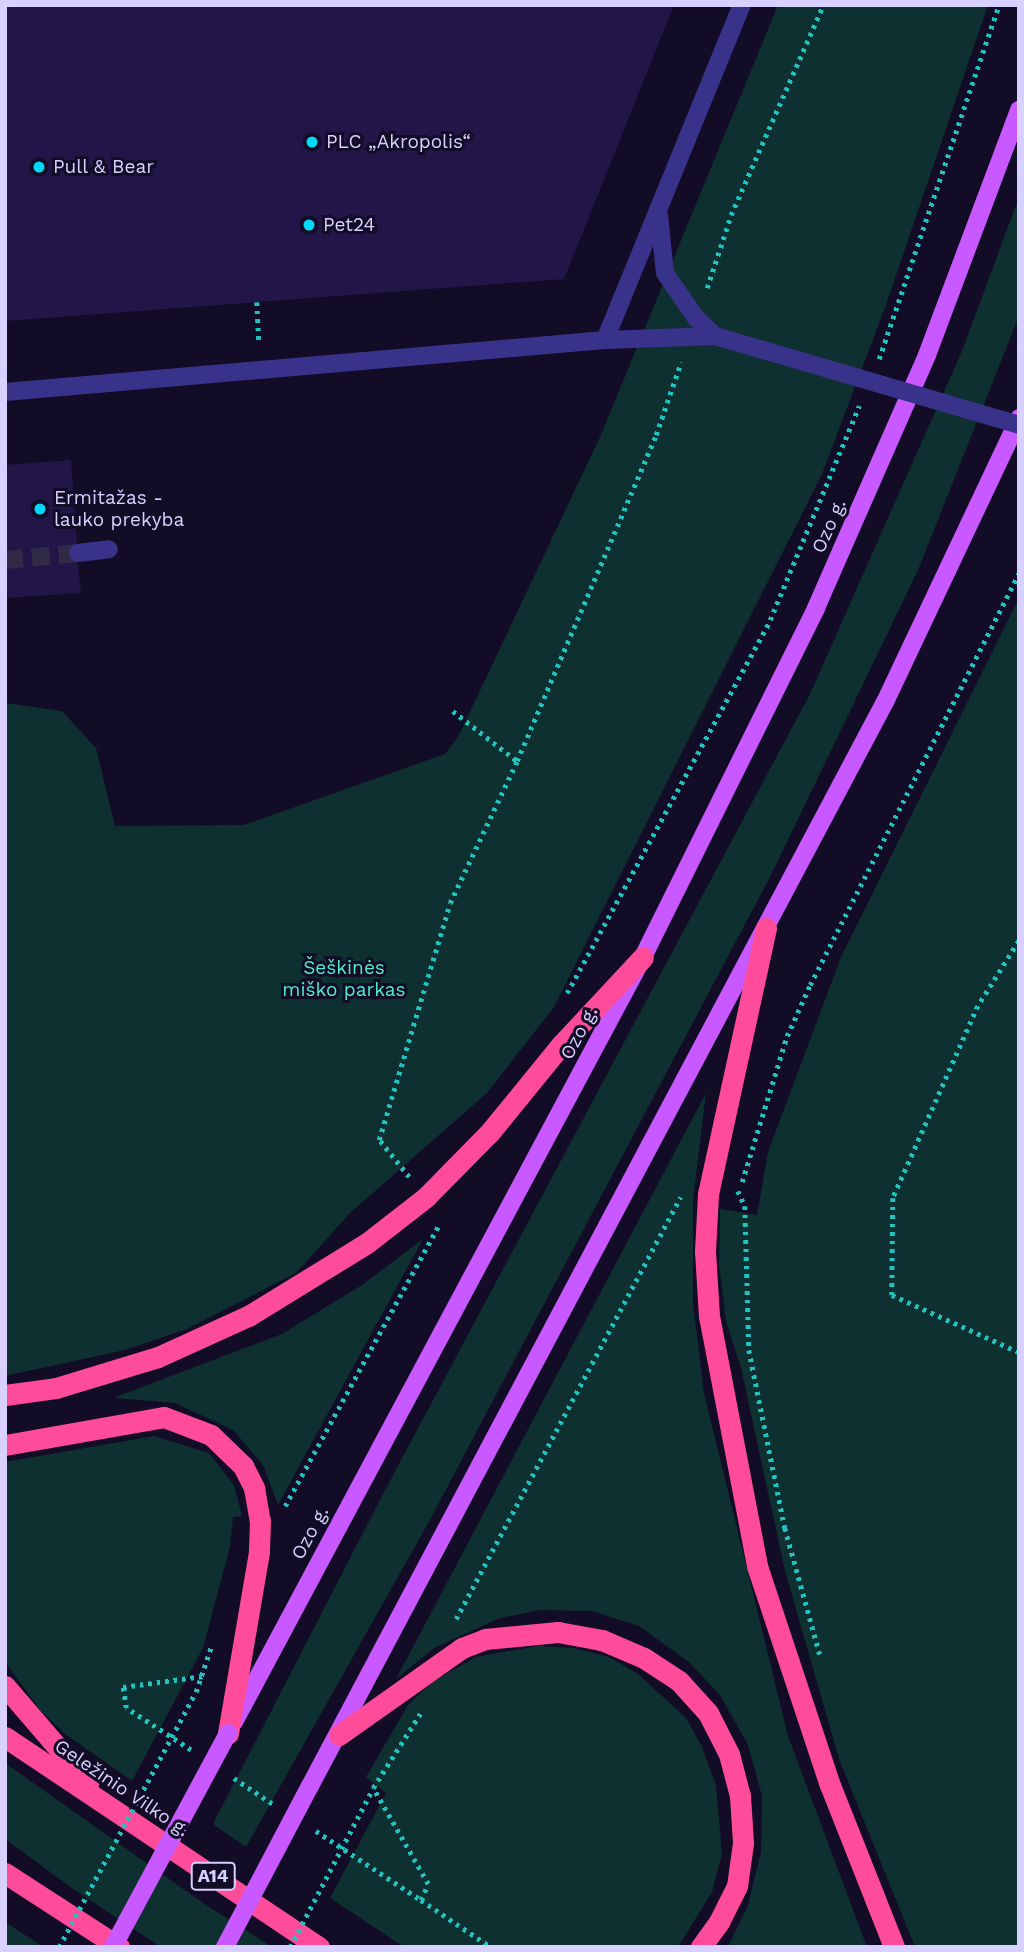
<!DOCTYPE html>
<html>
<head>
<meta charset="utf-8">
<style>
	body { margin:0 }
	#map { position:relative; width:1024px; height:1952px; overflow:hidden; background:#120c26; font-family:"Work Sans",sans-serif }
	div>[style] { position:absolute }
	.green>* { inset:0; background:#0e3030 }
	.building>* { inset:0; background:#221649 }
	.minor-tunnel>* { height:18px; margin-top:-9px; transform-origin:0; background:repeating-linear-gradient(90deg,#302a47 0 18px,transparent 0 27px) }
	.path>* { height:4.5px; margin-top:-2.25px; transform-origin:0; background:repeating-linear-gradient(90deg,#21c3c0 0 3.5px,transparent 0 8.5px) }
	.minor>* { height:18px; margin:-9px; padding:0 9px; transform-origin:9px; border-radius:9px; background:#39328a }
	.major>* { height:18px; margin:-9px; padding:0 9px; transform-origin:9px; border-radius:9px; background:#c858ff }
	.highway>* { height:21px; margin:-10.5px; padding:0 10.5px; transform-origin:10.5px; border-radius:10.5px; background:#ff4c9a }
	.path-bridge>* { height:4.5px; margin-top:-2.25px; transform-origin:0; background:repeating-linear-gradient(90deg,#21c3c0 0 3.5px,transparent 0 8.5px) }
	.minor-bridge>* { height:18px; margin:-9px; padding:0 9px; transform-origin:9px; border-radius:9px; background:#39328a }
	.major-bridge>* { height:18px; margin:-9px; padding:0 9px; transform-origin:9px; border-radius:9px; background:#c858ff }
	.dots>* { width:19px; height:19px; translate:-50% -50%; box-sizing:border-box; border:4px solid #120c26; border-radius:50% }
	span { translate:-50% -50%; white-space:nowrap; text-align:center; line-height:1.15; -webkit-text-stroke:6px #120c26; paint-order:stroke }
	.shield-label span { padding:2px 5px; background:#120c26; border:2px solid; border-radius:5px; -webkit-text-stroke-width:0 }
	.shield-label { font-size:18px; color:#d8d1ff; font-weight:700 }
	.poi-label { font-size:19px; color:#d8d1ff }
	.left { translate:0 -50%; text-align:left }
	.street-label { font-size:19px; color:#d8d1ff }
	.park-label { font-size:19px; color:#50eccc }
	.frame { position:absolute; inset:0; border:7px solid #d8d1ff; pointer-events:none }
</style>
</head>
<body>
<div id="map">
	<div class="green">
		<div style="clip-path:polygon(778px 5px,988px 5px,886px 305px,822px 474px,554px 1007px,487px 1093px,350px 1213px,296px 1273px,187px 1329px,125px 1350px,5px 1376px,5px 703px,62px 711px,96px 748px,115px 826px,244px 825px,445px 754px,458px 737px,600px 437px)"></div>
		<div style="clip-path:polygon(1019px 197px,1019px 316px,918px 570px,772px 873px,431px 1518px,246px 1847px,213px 1824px,384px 1492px,810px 694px,962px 351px)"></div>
		<div style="clip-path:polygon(1019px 598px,1019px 1947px,915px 1947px,839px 1759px,785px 1571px,741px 1368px,726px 1321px,719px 1265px,720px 1209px,757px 1215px,768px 1152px,841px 957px)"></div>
		<div style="clip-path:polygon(706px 1093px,693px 1200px,693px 1303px,704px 1393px,788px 1736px,867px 1947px,728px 1947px,748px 1905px,761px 1852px,762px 1796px,748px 1745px,720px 1695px,689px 1662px,639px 1626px,592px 1611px,540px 1610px,500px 1618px,434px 1648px,396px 1679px)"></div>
		<div style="clip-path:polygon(423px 1239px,278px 1505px,263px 1465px,233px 1430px,175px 1403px,113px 1398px,282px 1334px,362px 1285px)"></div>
		<div style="clip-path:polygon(154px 1436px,209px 1453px,234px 1485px,242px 1516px,233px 1517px,230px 1547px,203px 1648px,132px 1781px,65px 1734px,40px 1710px,5px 1662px,5px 1462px)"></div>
		<div style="clip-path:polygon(537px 1646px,574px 1648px,609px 1657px,638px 1674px,686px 1718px,702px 1747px,716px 1785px,722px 1854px,712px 1892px,678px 1947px,404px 1947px,330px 1898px,386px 1793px,366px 1777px,408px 1705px,432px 1682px,476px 1657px)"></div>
		<div style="clip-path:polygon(5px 1763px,203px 1903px,272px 1947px,161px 1947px,76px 1891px,5px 1839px)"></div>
		<div style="clip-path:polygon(5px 1922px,42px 1946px,43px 1947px,5px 1947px)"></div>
	</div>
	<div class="building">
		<div style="clip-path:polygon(5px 5px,674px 5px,564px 279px,5px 321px)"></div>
		<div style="clip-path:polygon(71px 460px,77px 542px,67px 554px,78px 564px,81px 593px,5px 598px,5px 465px)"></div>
	</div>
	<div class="minor-tunnel">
		<div style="left:5px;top:560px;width:73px;rotate:-5.5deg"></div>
	</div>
	<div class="path">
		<div style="left:707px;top:288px;width:77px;rotate:-71.8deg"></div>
		<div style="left:731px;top:215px;width:229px;rotate:-66.3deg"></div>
		<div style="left:257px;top:302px;width:41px;rotate:87.2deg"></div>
		<div style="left:879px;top:359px;width:374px;rotate:-71.3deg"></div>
		<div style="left:453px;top:711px;width:81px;rotate:38deg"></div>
		<div style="left:1019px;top:941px;width:77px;rotate:122.2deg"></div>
		<div style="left:978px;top:1006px;width:210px;rotate:113.9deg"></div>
		<div style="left:893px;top:1198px;width:97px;rotate:90.6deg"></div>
		<div style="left:892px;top:1295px;width:139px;rotate:24.2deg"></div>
		<div style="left:567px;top:993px;width:425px;rotate:-61.4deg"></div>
		<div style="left:770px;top:620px;width:232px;rotate:-67.4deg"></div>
		<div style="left:409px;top:1177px;width:48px;rotate:-129deg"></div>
		<div style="left:379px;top:1140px;width:247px;rotate:-73.3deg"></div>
		<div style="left:450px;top:903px;width:157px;rotate:-64.7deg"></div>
		<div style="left:517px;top:761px;width:354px;rotate:-66.9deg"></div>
		<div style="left:656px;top:435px;width:77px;rotate:-71.1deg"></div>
		<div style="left:742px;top:1182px;width:153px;rotate:-72.9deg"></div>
		<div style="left:787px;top:1036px;width:56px;rotate:-65.7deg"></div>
		<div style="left:810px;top:985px;width:462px;rotate:-63.1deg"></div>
		<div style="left:738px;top:1191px;width:17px;rotate:65deg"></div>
		<div style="left:745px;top:1206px;width:144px;rotate:88.4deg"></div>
		<div style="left:749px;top:1350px;width:182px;rotate:78.6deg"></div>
		<div style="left:785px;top:1528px;width:136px;rotate:74.6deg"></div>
		<div style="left:285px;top:1506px;width:320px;rotate:-61.3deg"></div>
		<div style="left:456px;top:1619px;width:478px;rotate:-62deg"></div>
		<div style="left:196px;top:1692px;width:47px;rotate:-71.6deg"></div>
		<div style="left:191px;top:1750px;width:77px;rotate:-147.1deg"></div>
		<div style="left:126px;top:1708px;width:21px;rotate:-98deg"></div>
		<div style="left:123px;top:1687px;width:81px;rotate:-7.8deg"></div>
		<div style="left:234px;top:1778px;width:47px;rotate:33.7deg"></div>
		<div style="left:316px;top:1831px;width:126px;rotate:33.3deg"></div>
		<div style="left:421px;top:1900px;width:17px;rotate:-66deg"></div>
		<div style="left:428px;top:1884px;width:111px;rotate:-119.8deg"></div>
		<div style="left:373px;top:1788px;width:88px;rotate:-57.6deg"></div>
		<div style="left:421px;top:1900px;width:84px;rotate:33.9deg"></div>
	</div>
	<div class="minor">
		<div style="left:659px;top:215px;width:58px;rotate:84.1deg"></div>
		<div style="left:665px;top:273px;width:55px;rotate:55.4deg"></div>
		<div style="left:696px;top:318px;width:26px;rotate:43deg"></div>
		<div style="left:605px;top:340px;width:362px;rotate:-67.8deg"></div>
		<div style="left:5px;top:392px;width:602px;rotate:-4.95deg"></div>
		<div style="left:605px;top:340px;width:110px;rotate:-2.1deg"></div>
		<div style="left:78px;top:553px;width:31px;rotate:-7deg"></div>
	</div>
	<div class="major">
		<div style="left:234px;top:1722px;width:867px;rotate:-61.87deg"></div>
		<div style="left:643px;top:957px;width:390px;rotate:-63.6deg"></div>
		<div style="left:816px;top:608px;width:276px;rotate:-66.3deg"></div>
		<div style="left:927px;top:355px;width:262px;rotate:-69.4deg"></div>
		<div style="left:310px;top:1786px;width:1229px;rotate:-62.06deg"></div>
		<div style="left:886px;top:700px;width:312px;rotate:-64.7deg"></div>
	</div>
	<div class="highway">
		<div style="left:766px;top:928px;width:272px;rotate:102.3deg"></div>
		<div style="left:708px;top:1194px;width:57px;rotate:93deg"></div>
		<div style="left:705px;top:1251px;width:65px;rotate:86.5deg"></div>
		<div style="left:709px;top:1316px;width:255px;rotate:79.1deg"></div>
		<div style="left:757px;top:1566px;width:231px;rotate:71.6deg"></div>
		<div style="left:830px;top:1785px;width:174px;rotate:68.4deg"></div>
		<div style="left:5px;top:1395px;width:51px;rotate:-7.8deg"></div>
		<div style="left:56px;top:1388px;width:107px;rotate:-16.9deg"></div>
		<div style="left:158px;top:1357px;width:101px;rotate:-24.5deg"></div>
		<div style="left:250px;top:1315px;width:137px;rotate:-31.6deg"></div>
		<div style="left:367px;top:1243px;width:75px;rotate:-37.9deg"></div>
		<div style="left:426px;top:1197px;width:91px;rotate:-45.4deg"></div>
		<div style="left:490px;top:1132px;width:112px;rotate:-50.8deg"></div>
		<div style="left:561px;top:1045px;width:120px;rotate:-47deg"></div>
		<div style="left:5px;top:1445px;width:161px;rotate:-10deg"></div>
		<div style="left:164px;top:1417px;width:50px;rotate:21deg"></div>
		<div style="left:211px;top:1435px;width:45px;rotate:44.1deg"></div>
		<div style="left:243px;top:1466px;width:25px;rotate:63deg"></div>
		<div style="left:254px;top:1488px;width:34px;rotate:80deg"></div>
		<div style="left:260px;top:1521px;width:31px;rotate:92deg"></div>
		<div style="left:259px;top:1552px;width:184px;rotate:99.7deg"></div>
		<div style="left:5px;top:1686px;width:128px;rotate:49.4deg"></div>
		<div style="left:339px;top:1735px;width:151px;rotate:-35.3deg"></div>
		<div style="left:462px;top:1648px;width:25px;rotate:-21deg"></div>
		<div style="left:485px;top:1639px;width:73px;rotate:-5.5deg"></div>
		<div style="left:558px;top:1632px;width:45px;rotate:10.3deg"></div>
		<div style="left:602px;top:1640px;width:46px;rotate:23.2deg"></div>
		<div style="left:644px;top:1658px;width:42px;rotate:33.3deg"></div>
		<div style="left:679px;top:1681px;width:43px;rotate:47.8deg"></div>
		<div style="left:708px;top:1713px;width:46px;rotate:62.9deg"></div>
		<div style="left:729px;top:1754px;width:43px;rotate:75.3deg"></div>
		<div style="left:740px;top:1796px;width:47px;rotate:86.3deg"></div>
		<div style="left:743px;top:1843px;width:43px;rotate:97.9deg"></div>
		<div style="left:737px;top:1886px;width:40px;rotate:116.6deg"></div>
		<div style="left:719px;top:1922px;width:31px;rotate:126deg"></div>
		<div style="left:5px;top:1737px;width:378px;rotate:33.8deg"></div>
		<div style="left:5px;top:1873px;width:136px;rotate:33deg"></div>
	</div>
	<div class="path-bridge">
		<div style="left:59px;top:1947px;width:289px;rotate:-61.8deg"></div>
		<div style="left:290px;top:1947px;width:179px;rotate:-62.4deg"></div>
	</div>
	<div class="minor-bridge">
		<div style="left:715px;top:336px;width:317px;rotate:16.3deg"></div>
	</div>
	<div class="major-bridge">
		<div style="left:113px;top:1947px;width:243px;rotate:-61.7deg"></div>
		<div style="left:225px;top:1947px;width:182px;rotate:-62.2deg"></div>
	</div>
	<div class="dots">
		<div style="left:312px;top:142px;background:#00d8fc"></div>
		<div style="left:39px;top:167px;background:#00d8fc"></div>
		<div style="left:309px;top:225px;background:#00d8fc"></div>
		<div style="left:40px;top:509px;background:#00d8fc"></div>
	</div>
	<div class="shield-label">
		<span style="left:213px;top:1876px">A14</span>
	</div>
	<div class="poi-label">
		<span class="left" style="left:326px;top:142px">PLC „Akropolis“</span>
		<span class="left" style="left:53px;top:167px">Pull &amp; Bear</span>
		<span class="left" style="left:323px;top:225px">Pet24</span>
		<span class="left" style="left:54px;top:509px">Ermitažas -<br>lauko prekyba</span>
	</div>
	<div class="street-label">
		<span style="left:829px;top:526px;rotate:-66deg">Ozo g.</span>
		<span style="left:579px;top:1033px;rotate:-62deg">Ozo g.</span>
		<span style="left:310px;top:1533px;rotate:-62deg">Ozo g.</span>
		<span style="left:122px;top:1788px;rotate:34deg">Geležinio Vilko g.</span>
	</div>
	<div class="park-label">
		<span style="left:344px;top:979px">Šeškinės<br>miško parkas</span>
	</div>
	<div class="frame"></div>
</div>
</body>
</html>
